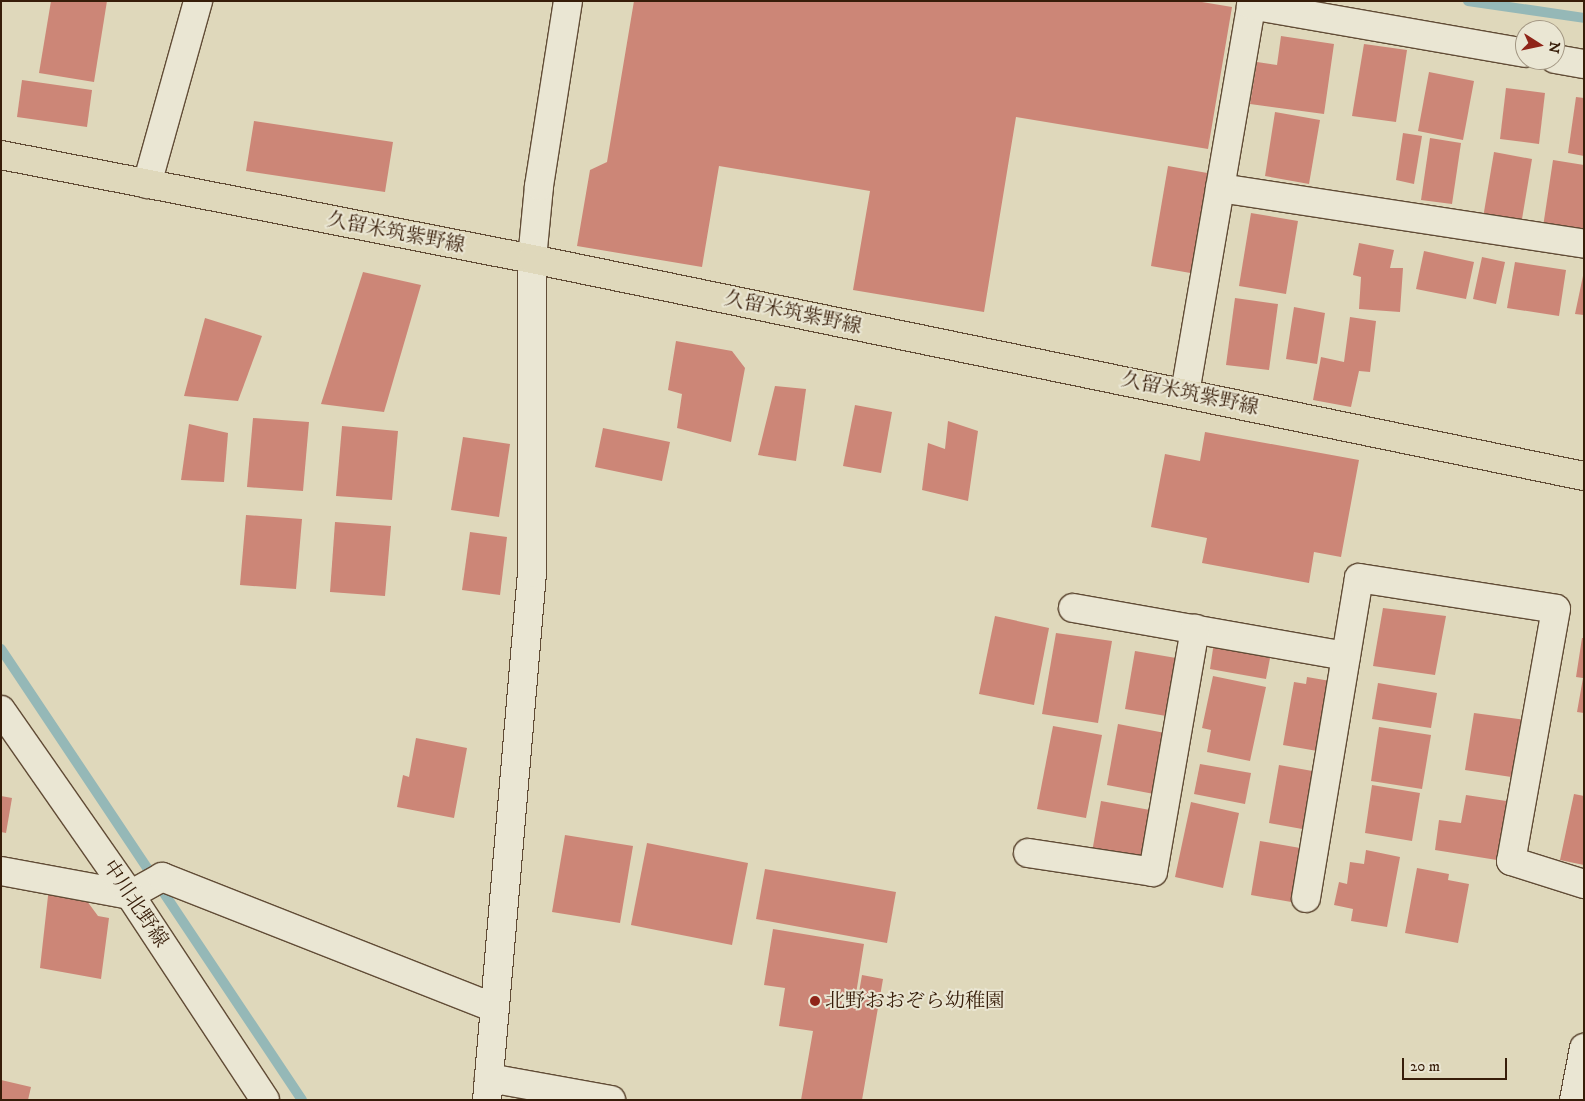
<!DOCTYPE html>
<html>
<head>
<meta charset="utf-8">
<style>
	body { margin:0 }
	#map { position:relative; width:1585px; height:1101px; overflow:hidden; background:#dfd8bb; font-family:"IM FELL DW Pica","Noto Serif JP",serif }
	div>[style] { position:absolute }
	.stream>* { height:10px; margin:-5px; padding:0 5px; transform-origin:5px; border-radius:5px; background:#95b8b7 }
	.building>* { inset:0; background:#cc8677 }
	.roads { filter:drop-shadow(1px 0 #614c36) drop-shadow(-1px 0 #614c36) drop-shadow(0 1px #614c36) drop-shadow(0 -1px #614c36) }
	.street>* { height:28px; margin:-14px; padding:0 14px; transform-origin:14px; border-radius:14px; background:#eae6d3 }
	.secondary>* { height:28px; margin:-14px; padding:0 14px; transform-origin:14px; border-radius:14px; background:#eae6d3 }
	.primary>* { height:28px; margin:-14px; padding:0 14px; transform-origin:14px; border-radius:14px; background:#dfd8bb }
	.dots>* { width:14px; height:14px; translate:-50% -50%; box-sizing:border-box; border:2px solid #eae6d3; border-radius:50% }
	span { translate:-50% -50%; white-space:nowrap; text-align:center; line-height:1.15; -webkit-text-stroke:4px #eae6d3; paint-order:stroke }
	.street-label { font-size:20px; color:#371d09 }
	.poi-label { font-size:20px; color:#371d09 }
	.left { translate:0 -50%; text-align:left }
	.frame { position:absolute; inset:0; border:2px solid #371d09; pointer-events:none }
	.north { position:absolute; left:1515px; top:20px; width:50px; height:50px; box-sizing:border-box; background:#eae6d3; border:1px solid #a29682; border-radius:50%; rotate:100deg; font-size:14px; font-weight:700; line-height:20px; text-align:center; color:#371d09 }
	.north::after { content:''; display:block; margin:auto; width:18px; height:22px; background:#8f2418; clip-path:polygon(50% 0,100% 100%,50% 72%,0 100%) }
	.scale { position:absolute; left:1402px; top:1058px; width:105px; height:22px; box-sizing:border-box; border:2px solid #371d09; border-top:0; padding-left:6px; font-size:15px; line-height:18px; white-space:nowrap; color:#371d09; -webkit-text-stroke:4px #eae6d3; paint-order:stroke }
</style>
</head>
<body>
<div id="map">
	<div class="stream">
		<div style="left:1468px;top:1px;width:117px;rotate:8.3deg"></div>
		<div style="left:1px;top:649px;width:542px;rotate:56.28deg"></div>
	</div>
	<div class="building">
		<div style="clip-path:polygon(51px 1px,107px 1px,94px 82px,39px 73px)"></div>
		<div style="clip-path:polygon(634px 1px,1196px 1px,1232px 7px,1208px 149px,1016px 117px,984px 312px,853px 290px,870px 191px,719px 166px,702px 267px,577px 246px,590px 170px,607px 162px)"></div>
		<div style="clip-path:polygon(1281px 36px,1334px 44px,1324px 114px,1250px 104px,1257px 62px,1277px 65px)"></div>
		<div style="clip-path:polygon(1364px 44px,1407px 50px,1396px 122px,1352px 116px)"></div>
		<div style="clip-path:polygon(1429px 72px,1474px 81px,1463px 140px,1418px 131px)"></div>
		<div style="clip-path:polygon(22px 80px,92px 90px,87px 127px,17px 117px)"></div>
		<div style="clip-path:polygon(1506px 88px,1545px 93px,1539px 144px,1500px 139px)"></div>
		<div style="clip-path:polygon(1576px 97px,1584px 98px,1584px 156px,1568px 153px)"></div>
		<div style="clip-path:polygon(1275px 112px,1320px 120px,1309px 184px,1265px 176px)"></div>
		<div style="clip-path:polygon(254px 121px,393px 142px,385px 192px,246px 171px)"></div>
		<div style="clip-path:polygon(1403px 133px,1422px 136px,1414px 184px,1396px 180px)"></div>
		<div style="clip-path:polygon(1430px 138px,1461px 143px,1452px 204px,1421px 200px)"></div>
		<div style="clip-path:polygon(1494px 152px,1532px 159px,1521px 225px,1483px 218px)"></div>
		<div style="clip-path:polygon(1553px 160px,1584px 165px,1584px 232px,1543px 227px)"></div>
		<div style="clip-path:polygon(1168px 166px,1213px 174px,1196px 274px,1151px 266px)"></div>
		<div style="clip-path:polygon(1251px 213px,1298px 221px,1286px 294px,1239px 286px)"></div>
		<div style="clip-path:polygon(1359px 243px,1394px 250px,1390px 268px,1403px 268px,1400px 312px,1359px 309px,1361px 277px,1353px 275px)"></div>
		<div style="clip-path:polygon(1424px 251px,1474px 262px,1466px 299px,1416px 289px)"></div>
		<div style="clip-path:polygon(1482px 257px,1505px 262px,1496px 304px,1473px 299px)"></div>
		<div style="clip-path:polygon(1515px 262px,1566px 270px,1559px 316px,1507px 308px)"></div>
		<div style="clip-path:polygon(1584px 271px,1584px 315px,1575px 314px)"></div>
		<div style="clip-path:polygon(363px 272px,421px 285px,384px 412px,321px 404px)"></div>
		<div style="clip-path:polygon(1235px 298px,1278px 304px,1269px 370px,1226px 365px)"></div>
		<div style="clip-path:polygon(1294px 307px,1325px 313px,1317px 364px,1286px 359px)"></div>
		<div style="clip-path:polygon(1350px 317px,1376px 321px,1370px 372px,1359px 371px,1351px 407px,1313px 400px,1321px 357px,1344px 362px)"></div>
		<div style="clip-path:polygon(205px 318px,262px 336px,238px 401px,184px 396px)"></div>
		<div style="clip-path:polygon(676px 341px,732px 351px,745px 368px,731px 442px,677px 428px,682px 394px,668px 390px)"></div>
		<div style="clip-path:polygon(775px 386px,806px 389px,796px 461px,758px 455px)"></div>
		<div style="clip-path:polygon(855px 405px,892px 412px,881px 473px,843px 466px)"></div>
		<div style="clip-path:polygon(253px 418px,309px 422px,303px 491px,247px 487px)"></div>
		<div style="clip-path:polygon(948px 421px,978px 431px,968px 501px,922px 490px,928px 443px,945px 449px)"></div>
		<div style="clip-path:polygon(189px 424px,228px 433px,224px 482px,181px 480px)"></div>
		<div style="clip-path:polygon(342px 426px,398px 431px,392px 500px,336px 496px)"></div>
		<div style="clip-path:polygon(603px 428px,670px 442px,662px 481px,595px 467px)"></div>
		<div style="clip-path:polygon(1205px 432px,1359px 460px,1341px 557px,1314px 552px,1309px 583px,1202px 563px,1207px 538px,1151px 527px,1165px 454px,1200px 461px)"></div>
		<div style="clip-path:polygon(463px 437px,510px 444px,499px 517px,451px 510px)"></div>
		<div style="clip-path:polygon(246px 515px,302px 519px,296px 589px,240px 585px)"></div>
		<div style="clip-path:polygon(335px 522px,391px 526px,385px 596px,330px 592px)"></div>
		<div style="clip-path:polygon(470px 532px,507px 537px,500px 595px,462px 590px)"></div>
		<div style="clip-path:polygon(1383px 608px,1446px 616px,1435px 675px,1373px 666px)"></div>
		<div style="clip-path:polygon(995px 616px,1049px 628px,1034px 705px,979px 694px)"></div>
		<div style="clip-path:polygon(1056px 633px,1112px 641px,1098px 723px,1042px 714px)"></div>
		<div style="clip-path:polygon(1582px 638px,1584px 638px,1584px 713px,1577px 712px,1583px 678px,1576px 677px)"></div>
		<div style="clip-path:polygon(1214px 642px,1271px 653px,1266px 679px,1210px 669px)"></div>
		<div style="clip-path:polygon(1135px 651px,1182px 659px,1172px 717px,1125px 709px)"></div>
		<div style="clip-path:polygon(1213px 676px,1266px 687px,1250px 761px,1207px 752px,1211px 730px,1202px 728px)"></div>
		<div style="clip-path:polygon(1307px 677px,1336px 682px,1323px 752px,1283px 745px,1294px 682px,1306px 684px)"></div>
		<div style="clip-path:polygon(1378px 683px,1437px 693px,1431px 728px,1372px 719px)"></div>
		<div style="clip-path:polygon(1474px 713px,1526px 720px,1518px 778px,1465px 770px)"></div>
		<div style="clip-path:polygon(1118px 724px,1165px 733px,1154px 794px,1107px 785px)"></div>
		<div style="clip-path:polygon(1053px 726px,1102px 735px,1086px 818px,1037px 809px)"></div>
		<div style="clip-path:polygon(1379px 727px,1431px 735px,1422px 789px,1371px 781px)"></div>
		<div style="clip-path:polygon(416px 738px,467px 748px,454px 818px,397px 807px,403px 775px,409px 777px)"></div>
		<div style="clip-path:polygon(1200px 764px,1251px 773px,1245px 804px,1194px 794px)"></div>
		<div style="clip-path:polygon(1279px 765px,1318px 772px,1308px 830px,1269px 823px)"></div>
		<div style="clip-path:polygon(1372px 785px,1420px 793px,1412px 841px,1365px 833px)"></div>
		<div style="clip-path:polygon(1574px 794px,1584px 796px,1584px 865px,1560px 860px)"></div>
		<div style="clip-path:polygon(1466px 795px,1513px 802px,1503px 861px,1435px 850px,1439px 820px,1461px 823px)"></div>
		<div style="clip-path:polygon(1px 796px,12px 798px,6px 833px,1px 832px)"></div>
		<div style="clip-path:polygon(1101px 801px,1150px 810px,1139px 866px,1091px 858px)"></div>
		<div style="clip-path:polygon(1191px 802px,1239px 813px,1223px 888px,1175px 877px)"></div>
		<div style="clip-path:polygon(565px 835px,633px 846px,620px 923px,552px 912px)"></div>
		<div style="clip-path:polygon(1260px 841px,1306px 849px,1297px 903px,1251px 895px)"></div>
		<div style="clip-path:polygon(647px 843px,748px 863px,732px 945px,631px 925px)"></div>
		<div style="clip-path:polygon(1366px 850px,1400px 857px,1387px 927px,1351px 921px,1353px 909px,1334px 905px,1339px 882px,1347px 884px,1350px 862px,1364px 864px)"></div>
		<div style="clip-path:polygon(1417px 868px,1449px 874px,1448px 880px,1469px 884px,1458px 943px,1405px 933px)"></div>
		<div style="clip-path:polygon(765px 869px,896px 892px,887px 943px,756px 919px)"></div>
		<div style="clip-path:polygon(49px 887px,81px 893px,98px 916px,109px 918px,101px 979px,40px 968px)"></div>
		<div style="clip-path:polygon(773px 929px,864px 944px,855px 1000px,833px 996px,832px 1000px,857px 1004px,862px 975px,883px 979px,862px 1100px,801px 1100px,813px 1031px,779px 1026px,785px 988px,764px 985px)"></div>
		<div style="clip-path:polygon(1px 1080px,31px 1087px,28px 1100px,1px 1100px)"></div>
	</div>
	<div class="roads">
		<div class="street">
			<div style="left:1555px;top:59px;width:29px;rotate:10deg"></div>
			<div style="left:147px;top:184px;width:190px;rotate:-74.4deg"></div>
			<div style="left:1220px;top:188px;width:368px;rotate:8.7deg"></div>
			<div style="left:1185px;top:393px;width:394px;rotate:-80.3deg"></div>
			<div style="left:1251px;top:5px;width:278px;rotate:9.9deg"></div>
			<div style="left:1073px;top:608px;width:277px;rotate:10deg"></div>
			<div style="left:1028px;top:853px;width:126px;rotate:8.6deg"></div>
			<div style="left:1153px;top:872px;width:247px;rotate:-80.2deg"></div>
			<div style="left:1px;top:871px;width:131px;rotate:10.5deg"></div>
			<div style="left:130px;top:895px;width:37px;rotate:-29deg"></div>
			<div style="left:162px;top:877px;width:357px;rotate:21.5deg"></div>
			<div style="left:1306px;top:898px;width:324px;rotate:-80.6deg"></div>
			<div style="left:1359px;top:578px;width:199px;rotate:8.9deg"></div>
			<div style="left:1556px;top:609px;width:256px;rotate:100.1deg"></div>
			<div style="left:1511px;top:861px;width:77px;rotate:17.5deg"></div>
			<div style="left:489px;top:1078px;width:124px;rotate:10.2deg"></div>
			<div style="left:1574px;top:1100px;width:53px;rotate:-79.1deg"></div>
		</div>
		<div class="secondary">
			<div style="left:1px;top:710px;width:226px;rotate:55.1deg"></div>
			<div style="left:130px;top:895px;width:245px;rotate:56.6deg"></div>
			<div style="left:487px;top:1100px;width:529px;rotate:-85.12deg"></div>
			<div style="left:532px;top:573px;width:314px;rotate:-90deg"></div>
			<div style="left:532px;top:259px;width:73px;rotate:-84.5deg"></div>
			<div style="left:539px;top:186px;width:187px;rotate:-81.1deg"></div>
		</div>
		<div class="primary">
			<div style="left:1px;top:155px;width:541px;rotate:11.08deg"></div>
			<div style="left:532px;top:259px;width:1074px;rotate:11.66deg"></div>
		</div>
	</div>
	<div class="dots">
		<div style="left:815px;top:1001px;background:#8f2418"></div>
	</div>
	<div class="street-label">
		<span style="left:396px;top:233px;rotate:11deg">久留米筑紫野線</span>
		<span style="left:793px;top:313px;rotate:12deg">久留米筑紫野線</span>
		<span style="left:1190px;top:394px;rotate:12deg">久留米筑紫野線</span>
		<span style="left:135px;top:904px;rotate:56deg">中川北野線</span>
	</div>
	<div class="poi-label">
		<span class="left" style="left:825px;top:1001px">北野おおぞら幼稚園</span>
	</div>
	<div class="frame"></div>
	<div class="north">N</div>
	<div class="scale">20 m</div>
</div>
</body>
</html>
